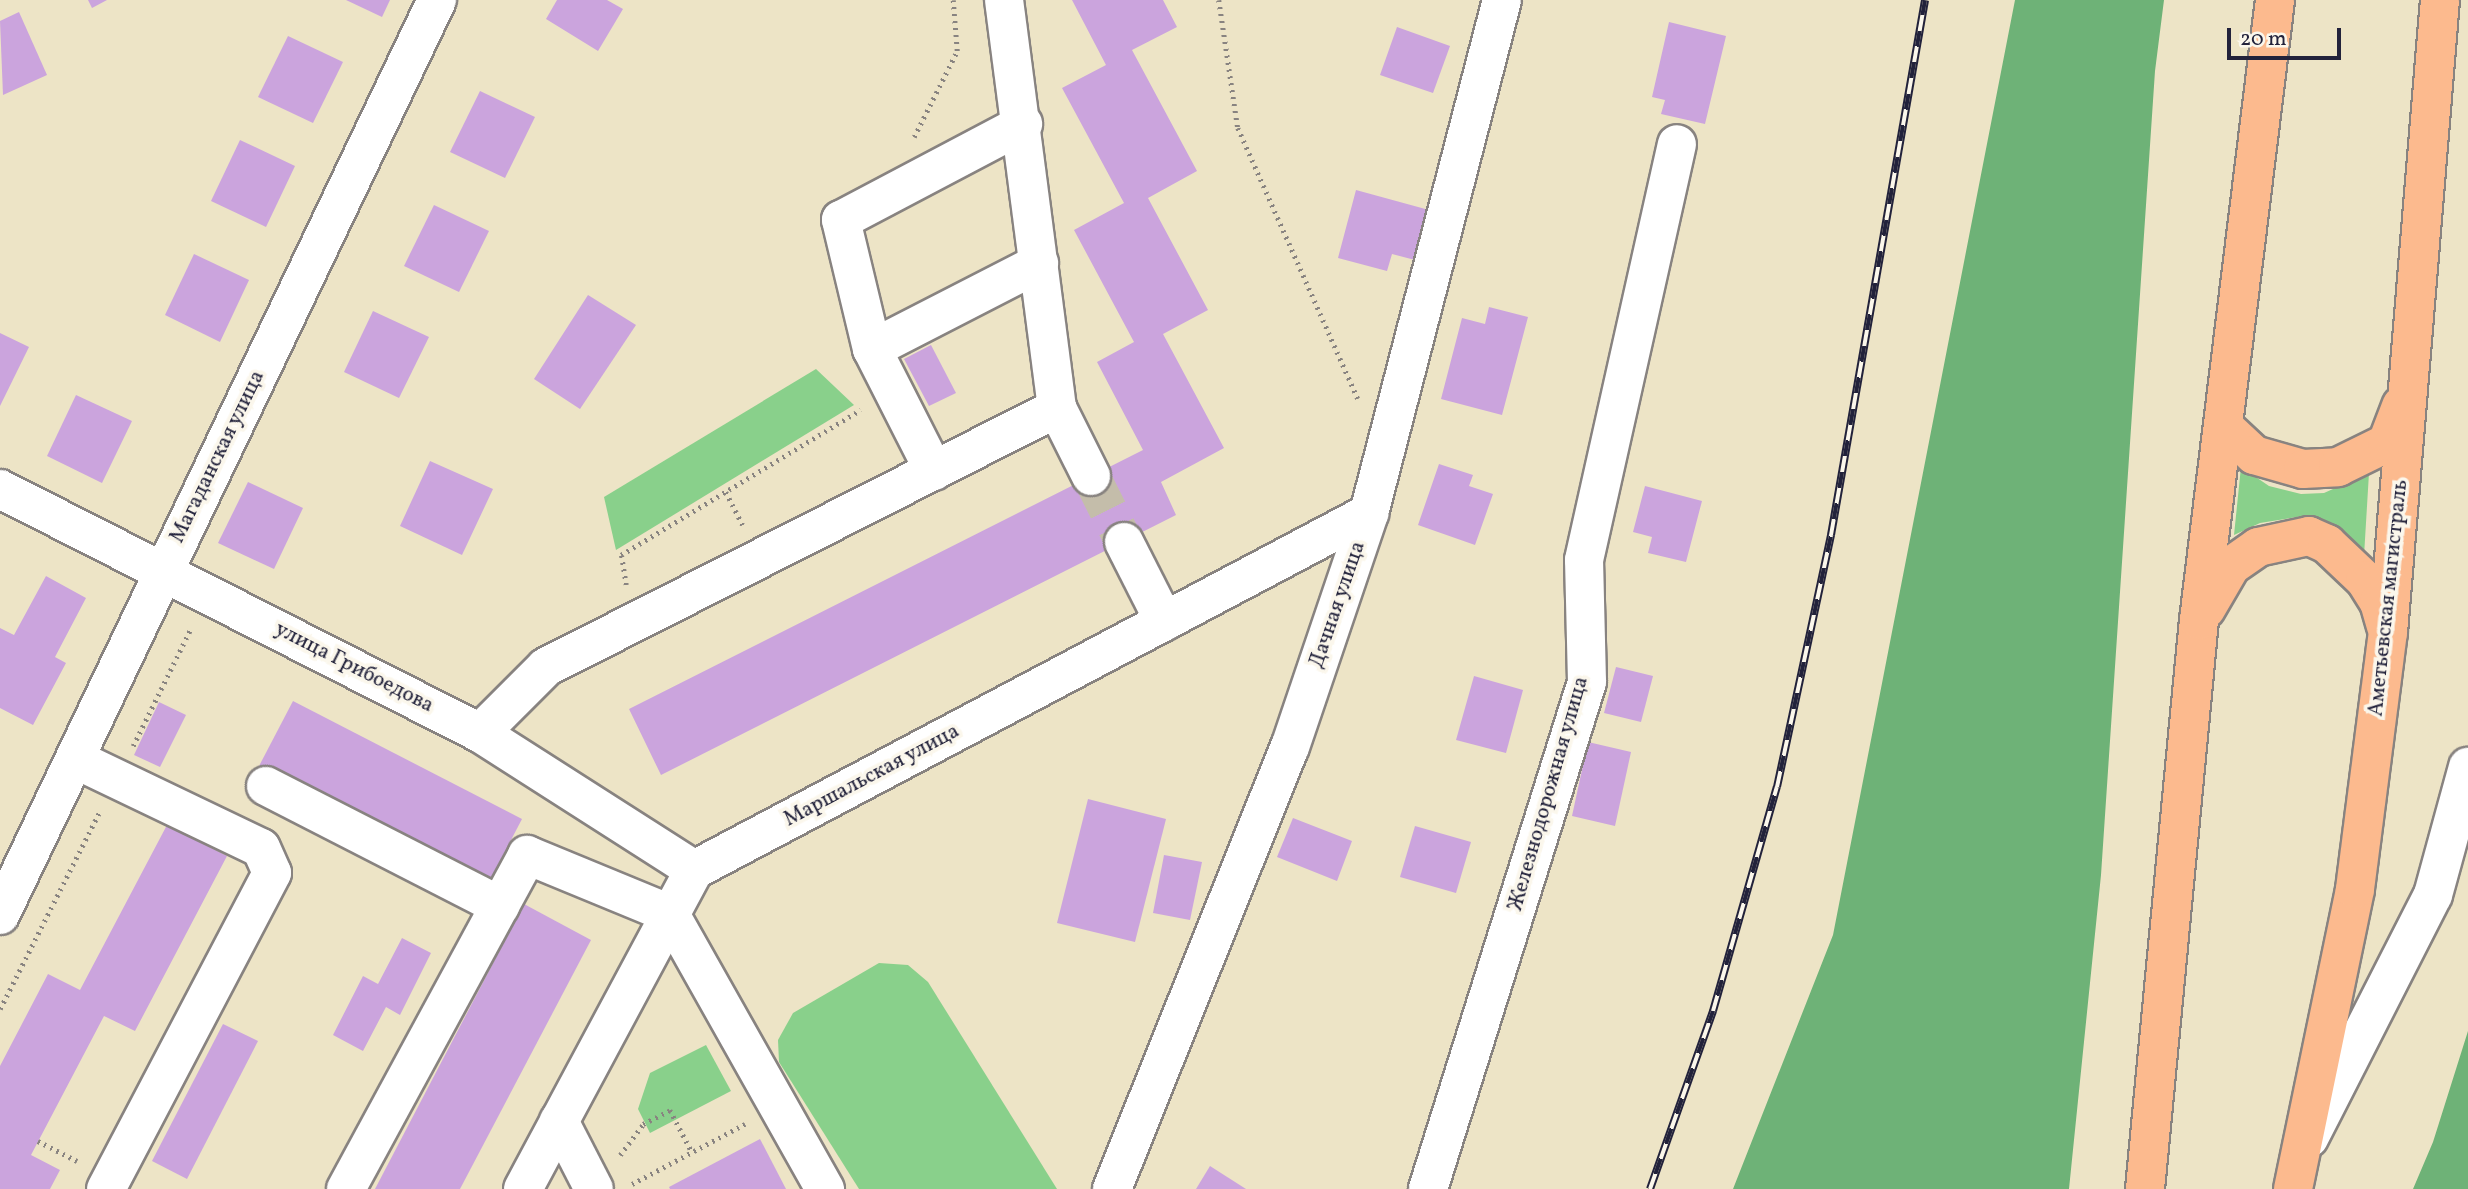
<!DOCTYPE html>
<html>
<head>
<meta charset="utf-8">
<style>
	body { margin:0 }
	#map { position:relative; width:2468px; height:1189px; overflow:hidden; background:#ede4c6; font-family:Vollkorn,serif }
	div>[style] { position:absolute }
	.green>* { inset:0; background:#89d08b }
	.forest>* { inset:0; background:#6eb277 }
	.building>* { inset:0; background:#cba4dd }
	.minor-tunnel>* { height:38px; margin-top:-19px; transform-origin:0; background:repeating-linear-gradient(90deg,#c4bdaa 0 38px,transparent 0 57px) }
	.path>* { height:4.5px; margin-top:-2.25px; transform-origin:0; background:repeating-linear-gradient(90deg,#888380 0 2px,transparent 0 7px) }
	.roads { filter:drop-shadow(2px 0 #888380) drop-shadow(-2px 0 #888380) drop-shadow(0 2px #888380) drop-shadow(0 -2px #888380) }
	.minor>* { height:38px; margin:-19px; padding:0 19px; transform-origin:19px; border-radius:19px; background:#fff }
	.major>* { height:38px; margin:-19px; padding:0 19px; transform-origin:19px; border-radius:19px; background:#fcba8e }
	.rail>* { height:8px; margin-top:-4px; transform-origin:0; background:repeating-linear-gradient(90deg,#fbf7ec 0 16px,#22223b 0 32px); box-sizing:border-box; border-block:2px solid #22223b }
	span { translate:-50% -50%; white-space:nowrap; text-align:center; line-height:1.15; -webkit-text-stroke:7px #fbf7ec; paint-order:stroke }
	.street-label { font-size:21px; color:#22223b }
	.scale { position:absolute; left:2227px; top:28px; width:114px; height:32px; box-sizing:border-box; border:4px solid #22223b; border-top:0; padding-left:9px; font-size:21px; line-height:24px; white-space:nowrap; color:#22223b; -webkit-text-stroke:5px #fbf7ec; paint-order:stroke }
</style>
</head>
<body>
<div id="map">
	<div class="green">
		<div style="clip-path:polygon(816px 369px,854px 405px,616px 550px,604px 497px)"></div>
		<div style="clip-path:polygon(2241px 467px,2269px 486px,2301px 494px,2324px 493px,2369px 473px,2364px 556px,2336px 528px,2303px 516px,2260px 523px,2234px 535px)"></div>
		<div style="clip-path:polygon(879px 963px,908px 965px,928px 982px,1057px 1189px,859px 1189px,779px 1062px,778px 1040px,793px 1013px)"></div>
		<div style="clip-path:polygon(706px 1045px,731px 1091px,650px 1133px,638px 1109px,650px 1073px)"></div>
	</div>
	<div class="forest">
		<div style="clip-path:polygon(2015px 0,2164px 0,2155px 71px,2101px 875px,2069px 1189px,1733px 1189px,1833px 935px)"></div>
		<div style="clip-path:polygon(2468px 1031px,2468px 1189px,2413px 1189px,2433px 1142px)"></div>
	</div>
	<div class="building">
		<div style="clip-path:polygon(88px 0,107px 0,92px 8px)"></div>
		<div style="clip-path:polygon(346px 0,390px 0,382px 17px)"></div>
		<div style="clip-path:polygon(557px 0,607px 0,623px 9px,598px 51px,546px 19px)"></div>
		<div style="clip-path:polygon(1072px 0,1163px 0,1177px 27px,1132px 50px,1197px 171px,1148px 198px,1208px 310px,1163px 334px,1224px 448px,1161px 482px,1176px 515px,661px 775px,629px 709px,1143px 450px,1097px 362px,1134px 342px,1074px 230px,1124px 203px,1062px 88px,1106px 65px)"></div>
		<div style="clip-path:polygon(19px 12px,47px 75px,3px 95px,0 21px)"></div>
		<div style="clip-path:polygon(1669px 22px,1726px 36px,1705px 124px,1661px 114px,1665px 100px,1652px 97px)"></div>
		<div style="clip-path:polygon(1397px 27px,1450px 46px,1433px 93px,1380px 75px)"></div>
		<div style="clip-path:polygon(288px 36px,343px 62px,313px 123px,258px 97px)"></div>
		<div style="clip-path:polygon(480px 91px,535px 117px,505px 178px,450px 152px)"></div>
		<div style="clip-path:polygon(240px 140px,295px 166px,266px 227px,211px 201px)"></div>
		<div style="clip-path:polygon(1356px 190px,1429px 210px,1415px 260px,1392px 254px,1387px 271px,1338px 258px)"></div>
		<div style="clip-path:polygon(434px 205px,489px 231px,459px 292px,404px 266px)"></div>
		<div style="clip-path:polygon(194px 254px,249px 280px,220px 342px,165px 315px)"></div>
		<div style="clip-path:polygon(588px 295px,636px 325px,580px 409px,534px 379px)"></div>
		<div style="clip-path:polygon(1489px 307px,1528px 317px,1502px 415px,1441px 399px,1462px 318px,1485px 324px)"></div>
		<div style="clip-path:polygon(373px 311px,429px 337px,399px 398px,344px 372px)"></div>
		<div style="clip-path:polygon(0 333px,29px 347px,0 406px)"></div>
		<div style="clip-path:polygon(931px 345px,956px 393px,929px 406px,904px 359px)"></div>
		<div style="clip-path:polygon(76px 395px,132px 421px,102px 483px,47px 456px)"></div>
		<div style="clip-path:polygon(430px 461px,493px 489px,462px 555px,400px 526px)"></div>
		<div style="clip-path:polygon(1439px 464px,1473px 475px,1469px 486px,1493px 494px,1475px 545px,1418px 525px)"></div>
		<div style="clip-path:polygon(248px 482px,303px 508px,274px 569px,218px 543px)"></div>
		<div style="clip-path:polygon(1645px 486px,1702px 501px,1686px 562px,1648px 553px,1652px 537px,1633px 532px)"></div>
		<div style="clip-path:polygon(46px 576px,86px 598px,55px 657px,66px 663px,33px 725px,0 708px,0 628px,14px 635px)"></div>
		<div style="clip-path:polygon(1616px 667px,1653px 676px,1641px 722px,1604px 713px)"></div>
		<div style="clip-path:polygon(1474px 676px,1523px 690px,1506px 753px,1456px 740px)"></div>
		<div style="clip-path:polygon(293px 701px,522px 819px,487px 886px,258px 768px)"></div>
		<div style="clip-path:polygon(159px 702px,186px 715px,160px 767px,134px 755px)"></div>
		<div style="clip-path:polygon(1588px 742px,1631px 752px,1615px 826px,1572px 816px)"></div>
		<div style="clip-path:polygon(1088px 799px,1166px 819px,1135px 942px,1057px 923px)"></div>
		<div style="clip-path:polygon(1293px 818px,1352px 841px,1337px 881px,1277px 857px)"></div>
		<div style="clip-path:polygon(167px 825px,227px 856px,135px 1031px,104px 1016px,31px 1155px,60px 1170px,50px 1189px,0 1189px,0 1066px,48px 974px,80px 990px)"></div>
		<div style="clip-path:polygon(1415px 826px,1471px 842px,1456px 893px,1400px 877px)"></div>
		<div style="clip-path:polygon(1164px 855px,1202px 862px,1190px 920px,1153px 913px)"></div>
		<div style="clip-path:polygon(524px 904px,591px 940px,460px 1189px,375px 1189px)"></div>
		<div style="clip-path:polygon(402px 938px,431px 953px,400px 1015px,386px 1007px,363px 1051px,333px 1035px,363px 976px,378px 984px)"></div>
		<div style="clip-path:polygon(223px 1024px,258px 1041px,187px 1179px,152px 1161px)"></div>
		<div style="clip-path:polygon(760px 1139px,786px 1189px,670px 1189px,669px 1187px)"></div>
		<div style="clip-path:polygon(1210px 1166px,1246px 1189px,1196px 1189px)"></div>
	</div>
	<div class="minor-tunnel">
		<div style="left:1091px;top:476px;width:74px;rotate:63.4deg"></div>
	</div>
	<div class="path">
		<div style="left:1219px;top:0;width:129px;rotate:81.6deg"></div>
		<div style="left:1238px;top:128px;width:296px;rotate:66.1deg"></div>
		<div style="left:914px;top:137px;width:96px;rotate:-63.4deg"></div>
		<div style="left:957px;top:51px;width:51px;rotate:-94.5deg"></div>
		<div style="left:726px;top:492px;width:37px;rotate:63deg"></div>
		<div style="left:626px;top:585px;width:30px;rotate:-99deg"></div>
		<div style="left:621px;top:555px;width:280px;rotate:-31.2deg"></div>
		<div style="left:133px;top:746px;width:131px;rotate:-63.8deg"></div>
		<div style="left:0;top:1009px;width:220px;rotate:-63.2deg"></div>
		<div style="left:38px;top:1141px;width:44px;rotate:27.1deg"></div>
		<div style="left:620px;top:1155px;width:39px;rotate:-53deg"></div>
		<div style="left:643px;top:1124px;width:30px;rotate:-27deg"></div>
		<div style="left:670px;top:1110px;width:47px;rotate:62.4deg"></div>
		<div style="left:632px;top:1184px;width:128px;rotate:-28deg"></div>
	</div>
	<div class="roads">
		<div class="minor">
			<div style="left:872px;top:349px;width:188px;rotate:-27.2deg"></div>
			<div style="left:1057px;top:408px;width:76px;rotate:63.4deg"></div>
			<div style="left:934px;top:471px;width:137px;rotate:-116.9deg"></div>
			<div style="left:872px;top:349px;width:133px;rotate:-103.5deg"></div>
			<div style="left:841px;top:220px;width:206px;rotate:-27.8deg"></div>
			<div style="left:0;top:489px;width:538px;rotate:26.95deg"></div>
			<div style="left:480px;top:733px;width:254px;rotate:32.6deg"></div>
			<div style="left:1124px;top:542px;width:89px;rotate:63.1deg"></div>
			<div style="left:480px;top:733px;width:93px;rotate:-45deg"></div>
			<div style="left:546px;top:667px;width:573px;rotate:-26.88deg"></div>
			<div style="left:1057px;top:408px;width:411px;rotate:-97.4deg"></div>
			<div style="left:75px;top:759px;width:206px;rotate:25.6deg"></div>
			<div style="left:261px;top:848px;width:27px;rotate:66deg"></div>
			<div style="left:272px;top:873px;width:357px;rotate:117.7deg"></div>
			<div style="left:266px;top:786px;width:263px;rotate:27.1deg"></div>
			<div style="left:0;top:915px;width:1014px;rotate:-64.47deg"></div>
			<div style="left:559px;top:1121px;width:76px;rotate:62.8deg"></div>
			<div style="left:2309px;top:1138px;width:273px;rotate:-63deg"></div>
			<div style="left:2433px;top:895px;width:133px;rotate:-74.7deg"></div>
			<div style="left:346px;top:1189px;width:380px;rotate:-61.5deg"></div>
			<div style="left:527px;top:855px;width:155px;rotate:22.4deg"></div>
			<div style="left:670px;top:914px;width:316px;rotate:60.6deg"></div>
			<div style="left:523px;top:1189px;width:362px;rotate:-61.8deg"></div>
			<div style="left:694px;top:870px;width:764px;rotate:-27.87deg"></div>
			<div style="left:1112px;top:1189px;width:476px;rotate:-68.1deg"></div>
			<div style="left:1290px;top:747px;width:247px;rotate:-71.3deg"></div>
			<div style="left:1369px;top:513px;width:530px;rotate:-75.47deg"></div>
			<div style="left:1428px;top:1189px;width:531px;rotate:-72.59deg"></div>
			<div style="left:1587px;top:682px;width:122px;rotate:-91.4deg"></div>
			<div style="left:1584px;top:560px;width:426px;rotate:-77.4deg"></div>
		</div>
		<div class="major">
			<div style="left:2224px;top:427px;width:41px;rotate:43deg"></div>
			<div style="left:2254px;top:455px;width:51px;rotate:15.9deg"></div>
			<div style="left:2303px;top:469px;width:35px;rotate:-3deg"></div>
			<div style="left:2338px;top:467px;width:55px;rotate:-26.1deg"></div>
			<div style="left:2387px;top:443px;width:40px;rotate:-69deg"></div>
			<div style="left:2206px;top:609px;width:50px;rotate:-59.8deg"></div>
			<div style="left:2231px;top:566px;width:33px;rotate:-35deg"></div>
			<div style="left:2258px;top:547px;width:52px;rotate:-12.2deg"></div>
			<div style="left:2309px;top:536px;width:20px;rotate:24deg"></div>
			<div style="left:2327px;top:544px;width:52px;rotate:43.5deg"></div>
			<div style="left:2365px;top:580px;width:26px;rotate:58deg"></div>
			<div style="left:2379px;top:602px;width:25px;rotate:74deg"></div>
			<div style="left:2145px;top:1189px;width:572px;rotate:-84.58deg"></div>
			<div style="left:2199px;top:620px;width:625px;rotate:-83.01deg"></div>
			<div style="left:2293px;top:1189px;width:306px;rotate:-78.3deg"></div>
			<div style="left:2355px;top:889px;width:259px;rotate:-82.7deg"></div>
			<div style="left:2388px;top:632px;width:634px;rotate:-85.3deg"></div>
		</div>
	</div>
	<div class="rail">
		<div style="left:1650px;top:1189px;width:189px;rotate:-70.5deg"></div>
		<div style="left:1713px;top:1011px;width:233px;rotate:-74.1deg"></div>
		<div style="left:1777px;top:787px;width:258px;rotate:-77.9deg"></div>
		<div style="left:1831px;top:535px;width:543px;rotate:-80.03deg"></div>
	</div>
	<div class="street-label">
		<span style="left:218px;top:457px;rotate:-64deg">Магаданская улица</span>
		<span style="left:2389px;top:598px;rotate:-84deg">Аметьевская магистраль</span>
		<span style="left:1338px;top:605px;rotate:-71deg">Дачная улица</span>
		<span style="left:354px;top:668px;rotate:27deg">улица Грибоедова</span>
		<span style="left:872px;top:776px;rotate:-28deg">Маршальская улица</span>
		<span style="left:1549px;top:794px;rotate:-74deg">Железнодорожная улица</span>
	</div>
	<div class="scale">20 m</div>
</div>
</body>
</html>
